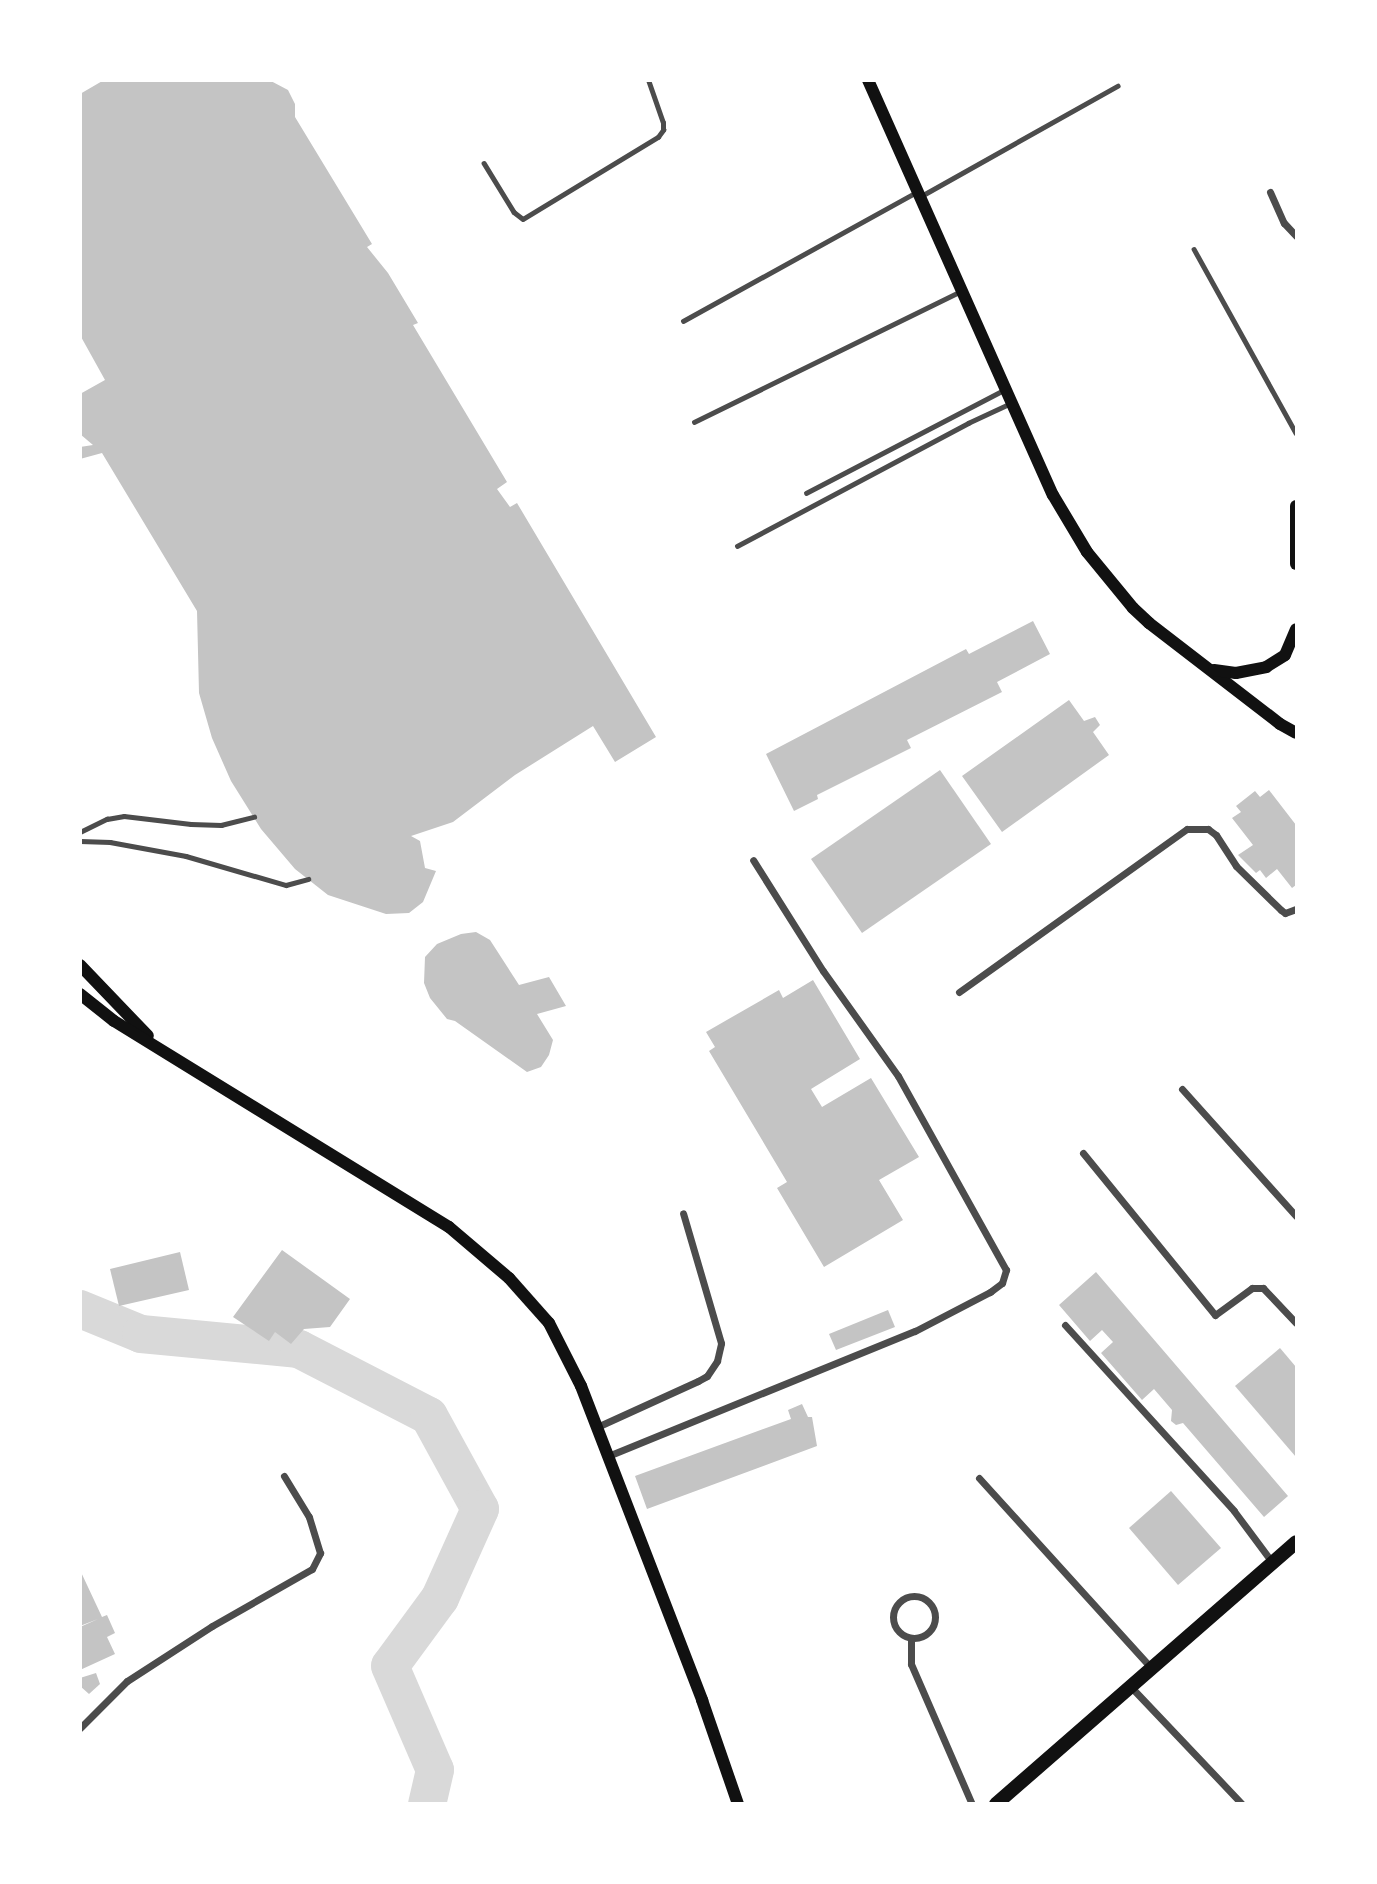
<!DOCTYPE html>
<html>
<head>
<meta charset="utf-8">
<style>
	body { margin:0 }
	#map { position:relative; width:1377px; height:1884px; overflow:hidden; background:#fff; font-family:Rubik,sans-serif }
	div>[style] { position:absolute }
	.river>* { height:38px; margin:-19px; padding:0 19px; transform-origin:19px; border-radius:19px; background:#d9d9d9 }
	.building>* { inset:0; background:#c4c4c4 }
	.service>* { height:4.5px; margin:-2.25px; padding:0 2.25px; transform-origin:2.25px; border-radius:2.25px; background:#4c4c4c }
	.minor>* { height:7px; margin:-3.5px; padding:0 3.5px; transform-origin:3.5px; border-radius:3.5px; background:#4c4c4c }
	.minor>.ring { margin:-3.5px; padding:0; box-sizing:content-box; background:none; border:7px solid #4c4c4c; border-radius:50% }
	.secondary>* { height:12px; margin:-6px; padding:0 6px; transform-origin:6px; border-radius:6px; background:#111 }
	.primary>* { height:14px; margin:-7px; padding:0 7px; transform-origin:7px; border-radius:7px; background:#111 }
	span { translate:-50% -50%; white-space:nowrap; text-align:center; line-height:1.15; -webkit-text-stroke:7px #fff; paint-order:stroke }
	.frame { position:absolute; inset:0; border:82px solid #fff; pointer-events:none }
</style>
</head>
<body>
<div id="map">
	<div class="river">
		<div style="left:80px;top:1309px;width:66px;rotate:22.3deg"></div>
		<div style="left:141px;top:1334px;width:159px;rotate:5.4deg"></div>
		<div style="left:299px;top:1349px;width:146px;rotate:27.3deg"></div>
		<div style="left:429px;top:1416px;width:106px;rotate:61.3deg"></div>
		<div style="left:480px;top:1509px;width:98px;rotate:114.2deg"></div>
		<div style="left:440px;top:1598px;width:84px;rotate:126.3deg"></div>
		<div style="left:390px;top:1666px;width:113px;rotate:66.6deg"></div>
		<div style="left:435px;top:1770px;width:35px;rotate:103deg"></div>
	</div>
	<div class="building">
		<div style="clip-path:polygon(104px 80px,269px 80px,288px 90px,295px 104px,295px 117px,372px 244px,367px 247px,388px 273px,418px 323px,413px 325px,507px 482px,497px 489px,510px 507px,517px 503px,656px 737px,615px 762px,593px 726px,515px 775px,453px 822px,411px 836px,420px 841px,425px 868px,436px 871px,423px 902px,409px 913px,386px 914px,328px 895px,295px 869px,261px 829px,231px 781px,212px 738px,199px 693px,197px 611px,102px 453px,80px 459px,80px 447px,93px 445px,80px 434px,80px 394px,105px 380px,80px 335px,80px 94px)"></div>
		<div style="clip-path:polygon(1033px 621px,1050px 654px,997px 682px,1002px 692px,907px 740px,911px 748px,817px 795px,818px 799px,794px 811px,766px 754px,966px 649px,969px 654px)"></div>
		<div style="clip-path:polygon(1069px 700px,1084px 721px,1095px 717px,1100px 725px,1093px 732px,1109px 755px,1002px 832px,962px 776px)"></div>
		<div style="clip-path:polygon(940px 770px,991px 844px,862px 933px,811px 859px)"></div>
		<div style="clip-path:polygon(1269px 790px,1296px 825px,1296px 885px,1292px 888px,1277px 869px,1266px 878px,1260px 870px,1256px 873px,1238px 855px,1253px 845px,1232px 818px,1241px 812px,1236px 806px,1255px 791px,1260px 797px)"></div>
		<div style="clip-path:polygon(476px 932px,490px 940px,519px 985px,549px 977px,566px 1006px,537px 1014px,553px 1040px,549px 1055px,541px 1067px,527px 1072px,455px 1021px,447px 1019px,430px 998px,424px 983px,425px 957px,437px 944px,461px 934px)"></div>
		<div style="clip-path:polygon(813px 980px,860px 1059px,811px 1089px,822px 1107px,871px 1078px,919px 1157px,879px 1180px,903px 1220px,824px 1267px,777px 1188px,787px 1182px,709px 1051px,715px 1047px,706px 1032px,779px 990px,783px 998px)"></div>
		<div style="clip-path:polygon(282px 1250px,350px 1299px,330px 1327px,304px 1329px,291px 1344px,275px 1332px,269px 1341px,233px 1317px)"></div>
		<div style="clip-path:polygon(180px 1252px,189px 1290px,119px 1306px,110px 1269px)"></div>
		<div style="clip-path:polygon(1096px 1272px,1288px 1496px,1264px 1517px,1183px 1423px,1176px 1425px,1171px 1421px,1172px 1410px,1154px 1389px,1142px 1400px,1101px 1353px,1113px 1342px,1102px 1330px,1090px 1341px,1059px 1305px)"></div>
		<div style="clip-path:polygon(888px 1310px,895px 1327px,836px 1350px,829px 1334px)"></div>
		<div style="clip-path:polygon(1280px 1348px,1296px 1367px,1296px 1457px,1235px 1386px)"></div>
		<div style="clip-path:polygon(802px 1404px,808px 1417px,812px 1417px,817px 1446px,647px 1509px,635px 1476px,791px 1419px,788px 1410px)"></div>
		<div style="clip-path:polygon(1171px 1491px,1221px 1548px,1178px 1585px,1129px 1528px)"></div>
		<div style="clip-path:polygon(80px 1570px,102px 1617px,107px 1615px,115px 1633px,107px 1637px,115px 1654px,80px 1670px,80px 1627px,98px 1619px,80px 1626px)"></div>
		<div style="clip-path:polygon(96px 1673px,100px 1684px,89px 1694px,80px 1686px,80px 1678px)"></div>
	</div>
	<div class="service">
		<div style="left:484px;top:163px;width:57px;rotate:58.5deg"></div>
		<div style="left:514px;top:212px;width:11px;rotate:38deg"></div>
		<div style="left:523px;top:219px;width:158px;rotate:-31.3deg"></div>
		<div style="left:658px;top:137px;width:9px;rotate:-54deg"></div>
		<div style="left:663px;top:130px;width:7px;rotate:-90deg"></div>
		<div style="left:663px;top:123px;width:46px;rotate:-109.2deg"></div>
		<div style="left:923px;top:195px;width:223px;rotate:-29.3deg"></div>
		<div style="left:1194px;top:249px;width:210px;rotate:61deg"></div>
		<div style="left:683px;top:321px;width:265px;rotate:-28.9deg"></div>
		<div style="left:694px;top:422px;width:297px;rotate:-26.1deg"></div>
		<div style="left:806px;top:493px;width:223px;rotate:-27.5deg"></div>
		<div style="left:737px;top:546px;width:262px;rotate:-28deg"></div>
		<div style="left:968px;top:423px;width:47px;rotate:-24.9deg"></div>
		<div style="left:80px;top:832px;width:30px;rotate:-26deg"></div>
		<div style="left:107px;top:819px;width:17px;rotate:-10deg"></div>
		<div style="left:124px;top:816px;width:67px;rotate:6.8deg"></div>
		<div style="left:191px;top:824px;width:30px;rotate:2deg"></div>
		<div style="left:221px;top:825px;width:34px;rotate:-14deg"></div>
		<div style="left:80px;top:841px;width:30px;rotate:2deg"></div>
		<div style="left:110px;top:842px;width:77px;rotate:10.4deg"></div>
		<div style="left:186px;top:856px;width:104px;rotate:16.2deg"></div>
		<div style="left:286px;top:885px;width:23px;rotate:-15deg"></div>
	</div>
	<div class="minor">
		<div style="left:1270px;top:192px;width:34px;rotate:66deg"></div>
		<div style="left:1284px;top:223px;width:18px;rotate:47deg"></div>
		<div style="left:959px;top:992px;width:280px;rotate:-35.6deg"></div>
		<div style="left:1187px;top:829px;width:21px"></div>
		<div style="left:1208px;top:829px;width:10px;rotate:37deg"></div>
		<div style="left:1216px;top:835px;width:37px;rotate:57deg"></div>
		<div style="left:1236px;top:866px;width:63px;rotate:44.4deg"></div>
		<div style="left:1281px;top:910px;width:5px;rotate:37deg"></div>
		<div style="left:1285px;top:913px;width:12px;rotate:-20deg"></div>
		<div style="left:1182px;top:1089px;width:171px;rotate:48.1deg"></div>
		<div style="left:1083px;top:1153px;width:209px;rotate:50.8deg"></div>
		<div style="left:1215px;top:1315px;width:46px;rotate:-36.1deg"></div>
		<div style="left:1252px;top:1288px;width:11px"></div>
		<div style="left:1263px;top:1288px;width:48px;rotate:46.7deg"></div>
		<div style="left:1065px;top:1325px;width:251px;rotate:47.7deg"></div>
		<div style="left:1234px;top:1511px;width:64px;rotate:53.3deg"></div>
		<div style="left:597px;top:1427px;width:111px;rotate:-24.5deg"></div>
		<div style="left:698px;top:1381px;width:10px;rotate:-29deg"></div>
		<div style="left:707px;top:1376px;width:18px;rotate:-56deg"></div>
		<div style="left:717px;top:1361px;width:18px;rotate:-77deg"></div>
		<div style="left:721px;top:1343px;width:135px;rotate:-106.3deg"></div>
		<div style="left:608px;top:1456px;width:331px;rotate:-22.2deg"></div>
		<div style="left:915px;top:1331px;width:85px;rotate:-27.5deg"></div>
		<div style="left:990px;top:1292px;width:15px;rotate:-37deg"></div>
		<div style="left:1002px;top:1283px;width:14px;rotate:-73deg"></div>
		<div style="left:1006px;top:1270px;width:222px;rotate:-119.1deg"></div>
		<div style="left:898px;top:1076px;width:129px;rotate:-125.5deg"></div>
		<div style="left:823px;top:971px;width:131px;rotate:-122.2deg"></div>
		<div style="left:979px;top:1478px;width:256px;rotate:47.8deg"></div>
		<div class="ring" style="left:893px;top:1596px;width:35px;height:35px"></div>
		<div style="left:911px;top:1639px;width:25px;rotate:90deg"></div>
		<div style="left:911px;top:1664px;width:153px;rotate:66.5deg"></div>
		<div style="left:1131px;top:1687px;width:161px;rotate:46.5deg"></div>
		<div style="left:80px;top:1728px;width:66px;rotate:-45deg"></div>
		<div style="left:127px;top:1681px;width:101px;rotate:-32.9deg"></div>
		<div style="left:212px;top:1626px;width:115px;rotate:-29.7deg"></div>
		<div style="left:312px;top:1569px;width:18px;rotate:-63deg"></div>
		<div style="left:320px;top:1553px;width:38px;rotate:-107deg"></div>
		<div style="left:309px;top:1517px;width:48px;rotate:-121.4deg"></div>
	</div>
	<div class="secondary">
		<div style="left:868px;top:80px;width:454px;rotate:66deg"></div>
		<div style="left:1053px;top:495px;width:66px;rotate:59.2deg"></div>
		<div style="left:1087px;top:552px;width:72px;rotate:50.6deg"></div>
		<div style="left:1133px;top:608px;width:22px;rotate:43deg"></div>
		<div style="left:1149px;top:623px;width:165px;rotate:37.6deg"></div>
		<div style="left:1280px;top:724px;width:18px;rotate:29deg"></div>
		<div style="left:1296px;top:506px;width:58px;rotate:90deg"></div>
		<div style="left:1214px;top:670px;width:22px;rotate:8deg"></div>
		<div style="left:1236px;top:673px;width:31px;rotate:-11deg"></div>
		<div style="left:1266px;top:667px;width:22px;rotate:-32deg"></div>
		<div style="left:1285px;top:655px;width:28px;rotate:-67deg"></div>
		<div style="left:80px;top:965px;width:98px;rotate:46.2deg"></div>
		<div style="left:80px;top:994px;width:43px;rotate:38.5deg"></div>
		<div style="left:114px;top:1021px;width:393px;rotate:31.6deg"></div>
		<div style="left:449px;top:1227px;width:79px;rotate:40.4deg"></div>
		<div style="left:509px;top:1278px;width:60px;rotate:48.4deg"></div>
		<div style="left:549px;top:1323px;width:71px;rotate:63.1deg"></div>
		<div style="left:581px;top:1386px;width:337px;rotate:68.9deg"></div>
		<div style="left:702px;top:1700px;width:110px;rotate:70.9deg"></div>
	</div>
	<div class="primary">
		<div style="left:996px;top:1804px;width:398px;rotate:-41.1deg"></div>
	</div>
	<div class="frame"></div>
</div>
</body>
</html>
